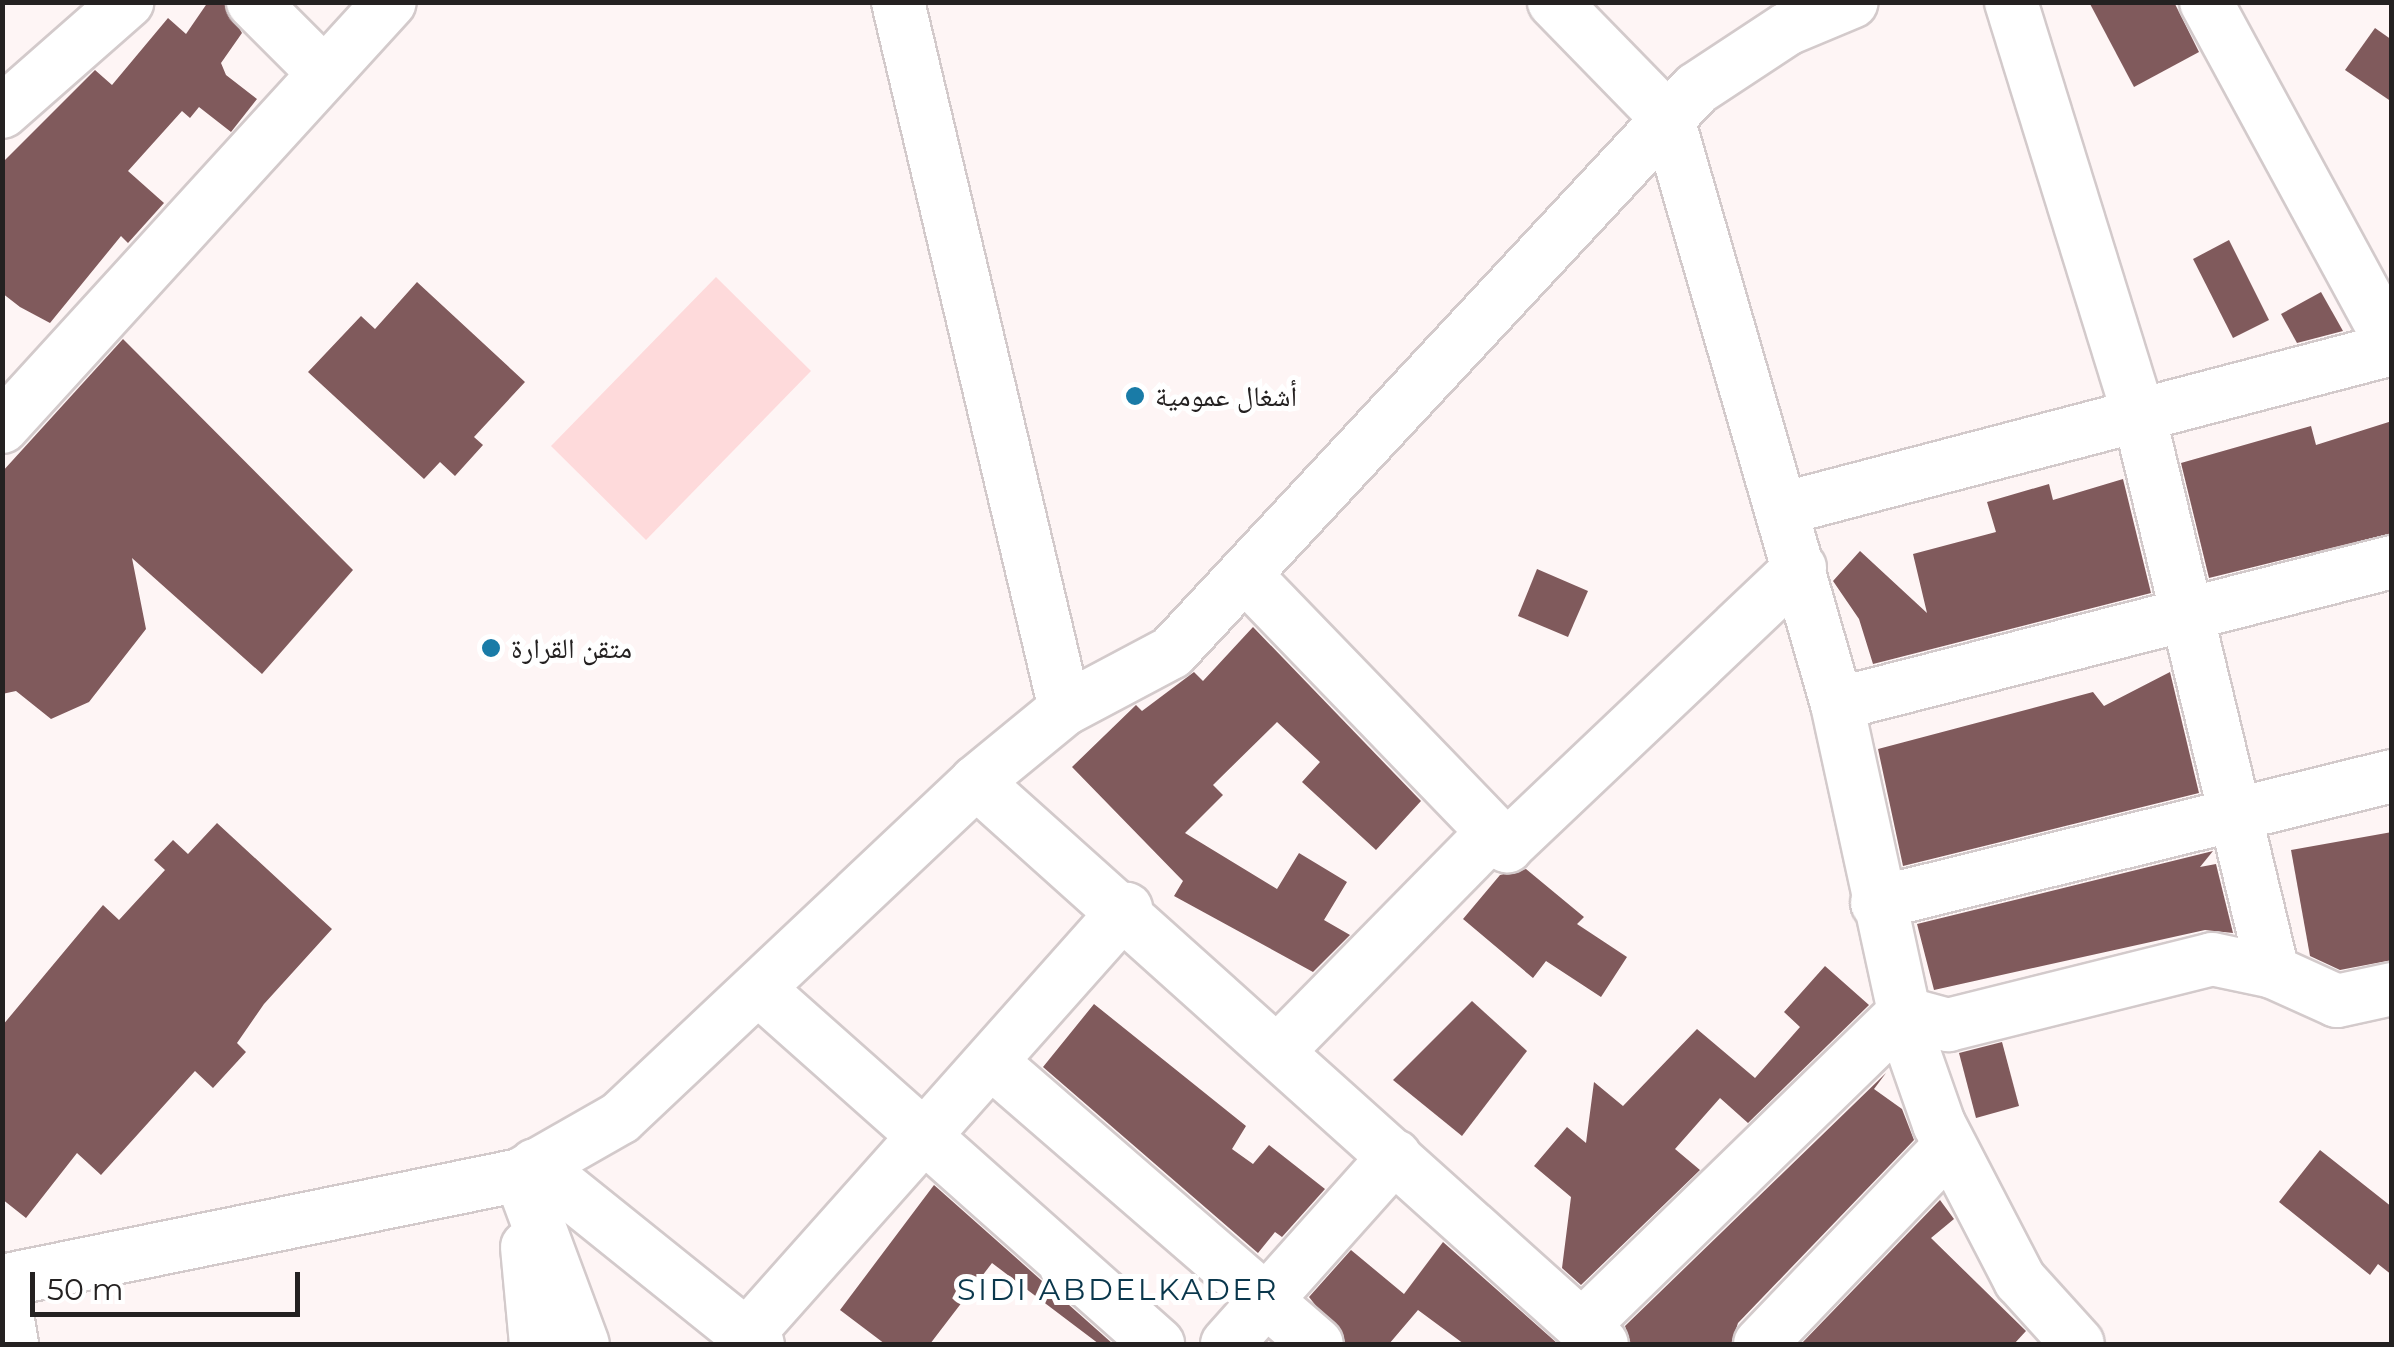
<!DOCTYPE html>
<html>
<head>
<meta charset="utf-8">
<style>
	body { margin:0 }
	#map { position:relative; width:2394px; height:1347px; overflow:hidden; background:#fef5f5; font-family:Montserrat,"Noto Naskh Arabic",sans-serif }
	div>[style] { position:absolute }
	.green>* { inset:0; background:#fedadb }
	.building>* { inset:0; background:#805a5c }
	.roads { filter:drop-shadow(2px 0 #d3cacb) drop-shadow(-2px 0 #d3cacb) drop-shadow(0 2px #d3cacb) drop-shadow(0 -2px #d3cacb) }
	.minor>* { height:52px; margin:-26px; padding:0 26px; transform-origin:26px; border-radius:26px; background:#fff }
	.dots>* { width:28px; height:28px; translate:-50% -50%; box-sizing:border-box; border:5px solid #fff; border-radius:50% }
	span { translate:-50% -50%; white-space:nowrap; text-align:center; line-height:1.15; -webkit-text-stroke:10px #fff; paint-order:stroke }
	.poi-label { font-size:28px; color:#242121 }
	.left { translate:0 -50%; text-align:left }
	.neighbourhood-label { font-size:30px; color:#0a374c; letter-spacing:2.5px }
	.frame { position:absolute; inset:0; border:5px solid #242121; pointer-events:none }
	.scale { position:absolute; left:30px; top:1272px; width:270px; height:45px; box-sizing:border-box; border:5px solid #242121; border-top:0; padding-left:12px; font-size:30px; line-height:35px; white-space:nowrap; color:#242121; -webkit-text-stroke:8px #fff; paint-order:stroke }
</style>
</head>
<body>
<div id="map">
	<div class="green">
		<div style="clip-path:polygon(716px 277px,811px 371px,646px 540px,551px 446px)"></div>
	</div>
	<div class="building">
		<div style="clip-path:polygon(208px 2px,224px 2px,242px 33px,221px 63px,226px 75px,257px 99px,231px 132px,199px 107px,190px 118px,182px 111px,128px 171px,164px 203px,128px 243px,121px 236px,50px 323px,20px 307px,2px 293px,2px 163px,95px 70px,112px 85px,168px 18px,186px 34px)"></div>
		<div style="clip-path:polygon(2089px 2px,2174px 2px,2199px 52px,2134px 87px)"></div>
		<div style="clip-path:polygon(2375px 28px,2392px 40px,2392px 102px,2345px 70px)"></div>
		<div style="clip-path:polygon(2229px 240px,2269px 320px,2233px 338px,2193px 259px)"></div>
		<div style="clip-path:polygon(417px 282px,525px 382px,474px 437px,483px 445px,455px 476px,440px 462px,424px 479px,308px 372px,361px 316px,375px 329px)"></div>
		<div style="clip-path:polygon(2321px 292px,2343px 331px,2297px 343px,2281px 314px)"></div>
		<div style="clip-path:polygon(123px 339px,353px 570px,262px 674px,132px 558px,146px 629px,89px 702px,51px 719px,16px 691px,2px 694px,2px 472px)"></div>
		<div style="clip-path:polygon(2392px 421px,2392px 533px,2209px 578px,2181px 463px,2311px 426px,2316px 445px)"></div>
		<div style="clip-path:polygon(2123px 479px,2151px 593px,1873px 664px,1859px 619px,1833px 581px,1860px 551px,1927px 613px,1913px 554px,1996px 532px,1987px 502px,2049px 484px,2053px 500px)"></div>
		<div style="clip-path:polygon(1537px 569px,1588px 591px,1568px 637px,1518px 616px)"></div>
		<div style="clip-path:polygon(1253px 627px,1421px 801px,1376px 850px,1302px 782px,1320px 762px,1277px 722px,1213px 785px,1223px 795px,1185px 833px,1277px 889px,1299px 853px,1347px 882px,1324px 920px,1350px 935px,1313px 972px,1174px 896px,1183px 881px,1072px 767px,1136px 705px,1142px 711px,1194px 672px,1203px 681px)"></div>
		<div style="clip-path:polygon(2170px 672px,2199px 793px,1903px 866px,1878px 749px,2093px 692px,2104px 706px)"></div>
		<div style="clip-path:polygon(217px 823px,332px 929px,264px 1004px,237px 1043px,246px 1052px,213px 1088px,195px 1071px,101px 1175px,77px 1153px,26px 1218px,2px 1199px,2px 1026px,103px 905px,119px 920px,165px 870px,154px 860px,173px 840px,188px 854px)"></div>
		<div style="clip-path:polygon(2392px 832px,2392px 960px,2340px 970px,2310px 956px,2291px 850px)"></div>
		<div style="clip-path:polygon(2213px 851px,2200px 867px,2216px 864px,2233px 933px,2205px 930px,1934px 990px,1917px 924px)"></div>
		<div style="clip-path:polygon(1526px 869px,1584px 917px,1577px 924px,1627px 957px,1601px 997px,1546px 961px,1533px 978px,1463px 919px,1500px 875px)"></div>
		<div style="clip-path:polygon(1825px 966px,1869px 1005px,1748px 1123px,1720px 1098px,1675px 1149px,1700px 1170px,1581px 1285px,1562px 1268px,1571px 1197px,1534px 1166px,1567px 1127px,1586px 1143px,1594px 1082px,1623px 1106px,1697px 1029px,1755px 1078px,1800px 1027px,1784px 1012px)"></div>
		<div style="clip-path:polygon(1472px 1001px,1527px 1051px,1462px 1136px,1393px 1080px)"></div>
		<div style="clip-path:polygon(1094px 1004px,1246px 1126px,1232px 1149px,1253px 1164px,1269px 1145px,1325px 1189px,1282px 1237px,1275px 1232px,1258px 1253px,1043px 1067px)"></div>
		<div style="clip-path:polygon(2002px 1042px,2019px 1106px,1976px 1118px,1959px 1053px)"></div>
		<div style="clip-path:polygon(1886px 1073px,1874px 1089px,1902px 1109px,1914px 1140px,1738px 1323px,1731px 1344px,1631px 1344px,1625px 1326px)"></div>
		<div style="clip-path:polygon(2320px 1150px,2392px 1207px,2392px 1275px,2378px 1264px,2370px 1275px,2279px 1202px)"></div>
		<div style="clip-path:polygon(934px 1185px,1113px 1344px,1099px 1344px,992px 1263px,930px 1344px,885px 1344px,840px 1310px)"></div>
		<div style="clip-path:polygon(1940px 1200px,1954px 1219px,1931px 1238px,2026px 1331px,2014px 1344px,1801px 1344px)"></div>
		<div style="clip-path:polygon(1443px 1242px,1558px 1344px,1464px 1344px,1418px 1310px,1389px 1344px,1346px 1344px,1309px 1297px,1351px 1250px,1404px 1294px)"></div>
	</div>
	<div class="roads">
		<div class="minor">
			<div style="left:253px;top:2px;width:100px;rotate:45deg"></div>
			<div style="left:898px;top:2px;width:726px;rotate:76.71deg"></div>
			<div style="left:1554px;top:2px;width:163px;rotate:45.7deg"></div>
			<div style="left:1668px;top:119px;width:609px;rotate:73.89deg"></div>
			<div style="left:1837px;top:704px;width:351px;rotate:77.7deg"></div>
			<div style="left:1912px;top:1047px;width:82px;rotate:70.7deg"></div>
			<div style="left:1939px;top:1124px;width:176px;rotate:62.6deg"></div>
			<div style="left:2020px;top:1280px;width:86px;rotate:47.8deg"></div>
			<div style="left:2011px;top:2px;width:432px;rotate:72.8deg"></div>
			<div style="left:2139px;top:415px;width:573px;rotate:76.47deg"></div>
			<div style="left:2206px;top:2px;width:389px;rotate:61.5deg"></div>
			<div style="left:2px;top:112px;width:167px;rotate:-41.3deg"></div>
			<div style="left:2px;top:427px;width:575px;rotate:-47.61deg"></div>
			<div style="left:1782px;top:509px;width:631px;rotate:-14.7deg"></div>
			<div style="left:1246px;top:576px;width:376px;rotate:46deg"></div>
			<div style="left:1507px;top:846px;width:404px;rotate:-43.5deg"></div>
			<div style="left:1837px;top:704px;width:573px;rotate:-14.35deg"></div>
			<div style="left:976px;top:782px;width:841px;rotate:41.92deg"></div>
			<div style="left:1877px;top:903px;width:530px;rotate:-13.85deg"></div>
			<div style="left:762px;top:992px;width:530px;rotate:41.63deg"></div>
			<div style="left:1279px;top:1050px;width:305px;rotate:-45.5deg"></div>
			<div style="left:991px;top:1062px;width:431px;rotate:40.9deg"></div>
			<div style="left:535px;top:1165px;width:286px;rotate:38.8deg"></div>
			<div style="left:520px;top:1175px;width:180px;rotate:69.6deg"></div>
			<div style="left:527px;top:1247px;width:97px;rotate:84.7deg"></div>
			<div style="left:2px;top:1281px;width:529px;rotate:-11.56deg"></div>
			<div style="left:520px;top:1175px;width:115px;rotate:-29.7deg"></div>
			<div style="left:620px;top:1118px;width:490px;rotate:-43.3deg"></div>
			<div style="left:976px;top:782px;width:115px;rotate:-39.4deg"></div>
			<div style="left:1065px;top:709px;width:121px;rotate:-28deg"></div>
			<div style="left:1172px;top:652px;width:769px;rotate:-47.05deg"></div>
			<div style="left:1696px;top:89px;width:109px;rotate:-33.4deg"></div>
			<div style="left:1787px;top:29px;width:70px;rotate:-22.6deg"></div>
			<div style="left:2px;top:1286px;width:59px;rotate:80.2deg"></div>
			<div style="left:1582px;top:1326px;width:449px;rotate:-44.2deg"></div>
			<div style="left:1904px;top:1013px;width:46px;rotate:15.3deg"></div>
			<div style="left:1948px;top:1025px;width:272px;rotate:-14deg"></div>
			<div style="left:2212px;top:959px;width:62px;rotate:12deg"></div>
			<div style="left:2273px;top:972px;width:70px;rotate:24.4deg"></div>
			<div style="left:2337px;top:1001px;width:56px;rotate:-12.3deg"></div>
			<div style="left:746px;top:1336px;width:572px;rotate:-48.33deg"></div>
			<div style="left:1227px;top:1344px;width:252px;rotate:-48.2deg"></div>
			<div style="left:1760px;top:1344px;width:274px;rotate:-46.2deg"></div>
		</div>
	</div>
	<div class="dots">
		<div style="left:1135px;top:396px;background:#197ba7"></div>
		<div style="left:491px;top:648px;background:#197ba7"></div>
	</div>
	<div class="poi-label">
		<span class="left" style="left:1155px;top:396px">أشغال عمومية</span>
		<span class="left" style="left:511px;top:648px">متقن القرارة</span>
	</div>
	<div class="neighbourhood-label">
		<span style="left:1118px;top:1290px">SIDI ABDELKADER</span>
	</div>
	<div class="frame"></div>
	<div class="scale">50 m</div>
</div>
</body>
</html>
